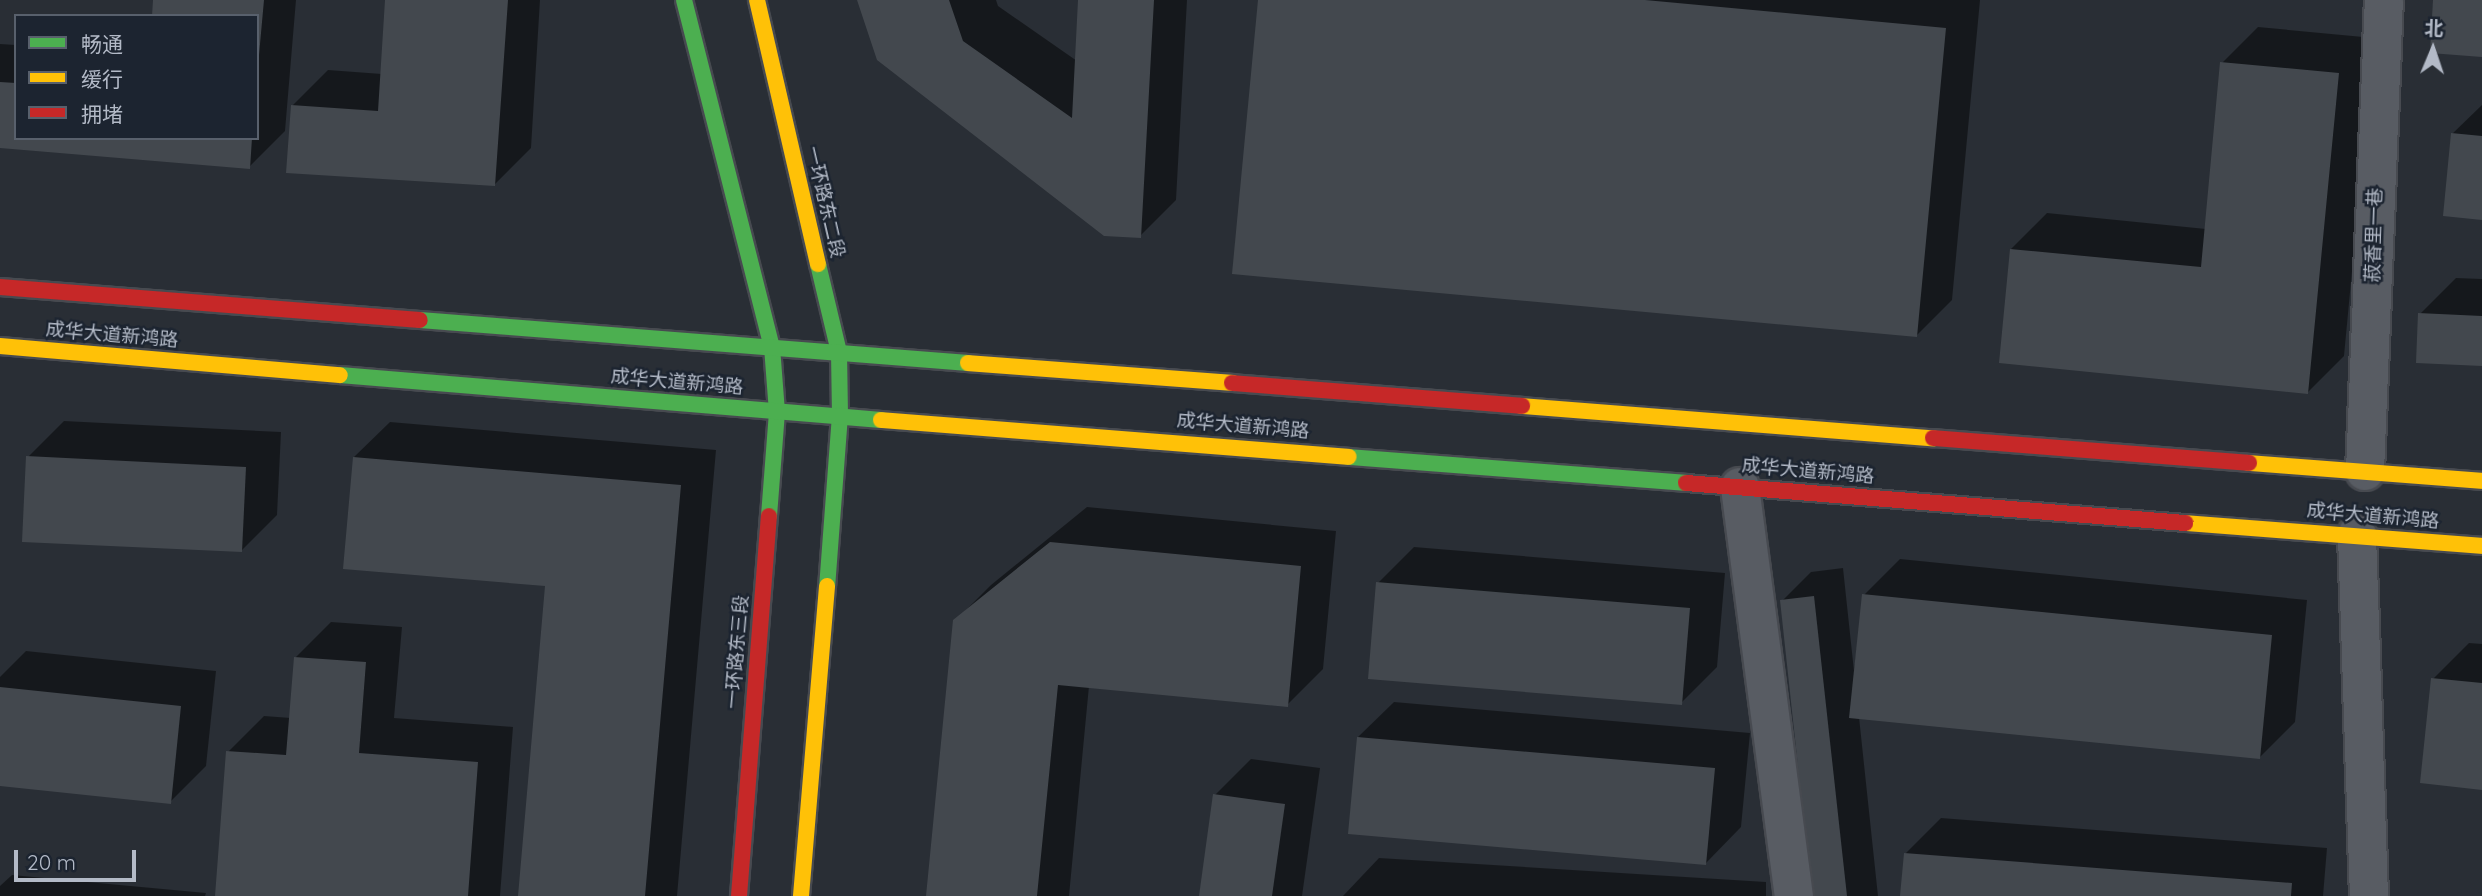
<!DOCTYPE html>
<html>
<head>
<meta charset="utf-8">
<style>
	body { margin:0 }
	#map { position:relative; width:2482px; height:896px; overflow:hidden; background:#292e35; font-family:Quicksand,"Noto Sans SC",sans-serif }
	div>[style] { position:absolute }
	.shadow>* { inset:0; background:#0007 }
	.building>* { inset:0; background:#43484e }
	.roads { filter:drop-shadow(2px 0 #474a50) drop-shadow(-2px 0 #474a50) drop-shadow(0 2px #474a50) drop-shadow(0 -2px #474a50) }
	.street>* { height:38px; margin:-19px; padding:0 19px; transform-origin:19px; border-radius:19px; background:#585c63 }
	.fast>* { height:16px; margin:-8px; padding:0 8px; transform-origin:8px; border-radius:8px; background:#4caf50 }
	.slow>* { height:16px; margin:-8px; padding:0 8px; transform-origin:8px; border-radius:8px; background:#ffc107 }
	.jam>* { height:16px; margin:-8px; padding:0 8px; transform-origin:8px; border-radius:8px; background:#c62828 }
	span { translate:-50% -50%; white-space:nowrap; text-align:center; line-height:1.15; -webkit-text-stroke:5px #1c2430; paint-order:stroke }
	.street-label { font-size:19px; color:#b3bac7 }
	.legend { position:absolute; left:14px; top:14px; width:245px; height:126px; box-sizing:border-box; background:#1c2430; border:2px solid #58606c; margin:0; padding:9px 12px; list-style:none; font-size:21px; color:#b3bac7 }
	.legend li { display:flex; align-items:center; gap:14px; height:35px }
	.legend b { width:35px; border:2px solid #58606c }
	.north { position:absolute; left:2398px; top:14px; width:70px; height:70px; -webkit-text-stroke:5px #1c2430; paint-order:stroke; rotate:2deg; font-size:19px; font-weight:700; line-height:28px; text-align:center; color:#b3bac7 }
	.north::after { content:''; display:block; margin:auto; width:24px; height:32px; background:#b3bac7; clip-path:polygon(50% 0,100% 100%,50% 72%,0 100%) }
	.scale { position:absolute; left:14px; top:850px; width:122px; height:32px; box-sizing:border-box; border:4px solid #b3bac7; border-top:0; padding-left:9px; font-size:21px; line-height:24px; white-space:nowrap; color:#b3bac7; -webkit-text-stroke:5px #1c2430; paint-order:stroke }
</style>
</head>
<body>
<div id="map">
	<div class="shadow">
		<div style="clip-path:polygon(155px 0,296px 0,285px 131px,249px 167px,0 147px,0 44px,16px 45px,16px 138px,257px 138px,257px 16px)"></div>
		<div style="clip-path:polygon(387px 0,540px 0,531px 148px,495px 184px,292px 106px,328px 70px,382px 74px)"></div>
		<div style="clip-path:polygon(859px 0,996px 0,998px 6px,1077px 61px,1080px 0,1187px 0,1176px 200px,1140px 236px)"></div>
		<div style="clip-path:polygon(1259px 0,1980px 0,1952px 300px,1916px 336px)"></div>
		<div style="clip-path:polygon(2258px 27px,2374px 38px,2344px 356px,2308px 392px,2011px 249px,2047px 213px,2206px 229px,2222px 63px)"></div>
		<div style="clip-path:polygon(2482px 105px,2482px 218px,2452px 134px)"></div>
		<div style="clip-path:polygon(2456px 278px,2482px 279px,2482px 364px,2420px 314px)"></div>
		<div style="clip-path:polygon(64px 421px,281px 432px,277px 515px,242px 550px,28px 457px)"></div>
		<div style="clip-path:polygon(390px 422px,716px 450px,677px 896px,520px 896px,547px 584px,354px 457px)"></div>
		<div style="clip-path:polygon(1087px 507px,1336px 531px,1323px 669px,1287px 705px,1089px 686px,1069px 896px,928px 896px,955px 621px,991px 585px)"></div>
		<div style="clip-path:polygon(1414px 547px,1725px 573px,1717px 667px,1681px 703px,1378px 583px)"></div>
		<div style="clip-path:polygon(1900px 559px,2307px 600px,2295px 722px,2259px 758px,1859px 717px,1878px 896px,1814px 896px,1782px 601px,1811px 572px,1843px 568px,1854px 671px,1864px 595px)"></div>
		<div style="clip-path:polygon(331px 622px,402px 627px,394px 718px,513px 727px,500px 896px,217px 896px,228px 752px,264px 716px,291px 718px,295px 658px)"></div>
		<div style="clip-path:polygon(2469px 643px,2482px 644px,2482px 788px,2433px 679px)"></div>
		<div style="clip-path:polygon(26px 651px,216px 671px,206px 766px,170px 802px,0 785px,0 677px)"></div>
		<div style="clip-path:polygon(1394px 702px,1750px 733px,1741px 827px,1706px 863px,1358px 737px)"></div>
		<div style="clip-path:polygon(1251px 759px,1320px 768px,1302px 896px,1201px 896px,1215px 795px)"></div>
		<div style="clip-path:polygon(1941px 818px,2327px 848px,2323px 896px,1902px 896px,1905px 854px)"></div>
		<div style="clip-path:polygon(1379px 858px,1766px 882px,1766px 896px,1343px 896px)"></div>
		<div style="clip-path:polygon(12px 875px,206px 893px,205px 896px,0 896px,0 886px)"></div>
	</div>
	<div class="building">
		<div style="clip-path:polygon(153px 0,264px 0,259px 55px,257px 16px,152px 16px)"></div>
		<div style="clip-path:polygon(385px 0,508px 0,495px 186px,286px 173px,291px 105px,378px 111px)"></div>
		<div style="clip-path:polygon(857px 0,949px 0,963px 41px,1072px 118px,1078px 0,1154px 0,1141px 238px,1104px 236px,877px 60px)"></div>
		<div style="clip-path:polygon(1258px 0,1645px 0,1946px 28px,1917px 337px,1232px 274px)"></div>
		<div style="clip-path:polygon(2433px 0,2482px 0,2482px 57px,2430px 53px)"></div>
		<div style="clip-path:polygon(2220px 62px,2339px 73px,2308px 394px,1999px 363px,2010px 249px,2201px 267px)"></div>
		<div style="clip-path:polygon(0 82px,16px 83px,16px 138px,252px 138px,250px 169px,0 148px)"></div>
		<div style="clip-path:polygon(2451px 133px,2482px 136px,2482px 220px,2443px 216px)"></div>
		<div style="clip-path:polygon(2418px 313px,2482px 316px,2482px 366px,2416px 363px)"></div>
		<div style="clip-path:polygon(26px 456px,246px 467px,242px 552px,22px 542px)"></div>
		<div style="clip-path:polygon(353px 457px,681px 485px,645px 896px,518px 896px,545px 586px,343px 569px)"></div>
		<div style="clip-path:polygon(1050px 542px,1301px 566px,1288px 707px,1058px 685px,1037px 896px,926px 896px,953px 620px)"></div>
		<div style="clip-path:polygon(1376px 582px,1690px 608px,1682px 705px,1368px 679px)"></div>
		<div style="clip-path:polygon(1862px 594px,2272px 635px,2260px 759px,1849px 718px)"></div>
		<div style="clip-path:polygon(1814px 596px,1847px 896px,1812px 896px,1780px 600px)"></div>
		<div style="clip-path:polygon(294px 657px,366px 662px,359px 753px,478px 762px,468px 896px,215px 896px,226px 751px,286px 755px)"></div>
		<div style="clip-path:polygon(2431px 678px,2482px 683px,2482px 790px,2420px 783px)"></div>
		<div style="clip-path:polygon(0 687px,181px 706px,171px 804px,0 786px)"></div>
		<div style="clip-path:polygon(1357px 737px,1715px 768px,1706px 865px,1348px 834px)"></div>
		<div style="clip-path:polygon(1213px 794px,1285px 804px,1272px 896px,1199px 896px)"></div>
		<div style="clip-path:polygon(1904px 853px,2292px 883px,2291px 896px,1900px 896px)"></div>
	</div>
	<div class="roads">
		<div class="street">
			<div style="left:2365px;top:471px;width:471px;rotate:-87.7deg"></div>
			<div style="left:1740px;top:487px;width:413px;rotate:82.5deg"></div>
			<div style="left:2357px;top:535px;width:361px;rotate:88.1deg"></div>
		</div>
		<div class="fast">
			<div style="left:684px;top:0;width:358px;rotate:75.8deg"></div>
			<div style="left:772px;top:347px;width:65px;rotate:85.6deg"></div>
			<div style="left:777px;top:412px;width:104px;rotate:94.4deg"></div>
			<div style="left:818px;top:264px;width:90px;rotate:76.6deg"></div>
			<div style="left:839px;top:352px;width:63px;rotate:89.1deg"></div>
			<div style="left:840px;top:415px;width:171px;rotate:94.3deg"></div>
			<div style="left:420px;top:320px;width:550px;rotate:4.49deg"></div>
			<div style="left:340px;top:375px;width:543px;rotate:4.75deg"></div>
			<div style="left:1349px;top:457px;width:338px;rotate:4.4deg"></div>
		</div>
		<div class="slow">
			<div style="left:757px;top:0;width:271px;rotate:77deg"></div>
			<div style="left:0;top:346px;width:341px;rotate:4.9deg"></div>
			<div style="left:968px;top:363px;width:265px;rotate:4.3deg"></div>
			<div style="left:1522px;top:406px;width:412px;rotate:4.5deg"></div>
			<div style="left:881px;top:420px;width:469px;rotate:4.5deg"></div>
			<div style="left:2249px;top:463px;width:234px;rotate:4.4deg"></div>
			<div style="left:2185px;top:523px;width:298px;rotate:4.4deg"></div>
			<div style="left:801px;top:896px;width:311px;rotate:-85.2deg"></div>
		</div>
		<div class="jam">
			<div style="left:0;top:287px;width:421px;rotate:4.5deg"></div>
			<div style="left:1232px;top:383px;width:291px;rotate:4.5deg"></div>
			<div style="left:1933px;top:438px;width:317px;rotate:4.5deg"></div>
			<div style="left:1686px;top:483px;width:501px;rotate:4.58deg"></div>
			<div style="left:739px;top:896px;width:381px;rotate:-85.5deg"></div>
		</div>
	</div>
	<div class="street-label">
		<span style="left:825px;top:202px;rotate:77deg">一环路东二段</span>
		<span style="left:2374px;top:235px;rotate:-88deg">菽香里一巷</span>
		<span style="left:112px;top:335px;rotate:5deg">成华大道新鸿路</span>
		<span style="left:677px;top:382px;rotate:5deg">成华大道新鸿路</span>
		<span style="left:1243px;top:426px;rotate:5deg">成华大道新鸿路</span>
		<span style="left:1808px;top:471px;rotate:5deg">成华大道新鸿路</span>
		<span style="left:2373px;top:516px;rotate:5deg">成华大道新鸿路</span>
		<span style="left:737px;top:652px;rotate:-85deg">一环路东三段</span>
	</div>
	<ul class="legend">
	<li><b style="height:9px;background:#4caf50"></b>畅通</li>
	<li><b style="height:9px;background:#ffc107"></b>缓行</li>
	<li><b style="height:9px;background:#c62828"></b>拥堵</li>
	</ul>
	<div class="north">北</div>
	<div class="scale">20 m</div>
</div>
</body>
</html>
